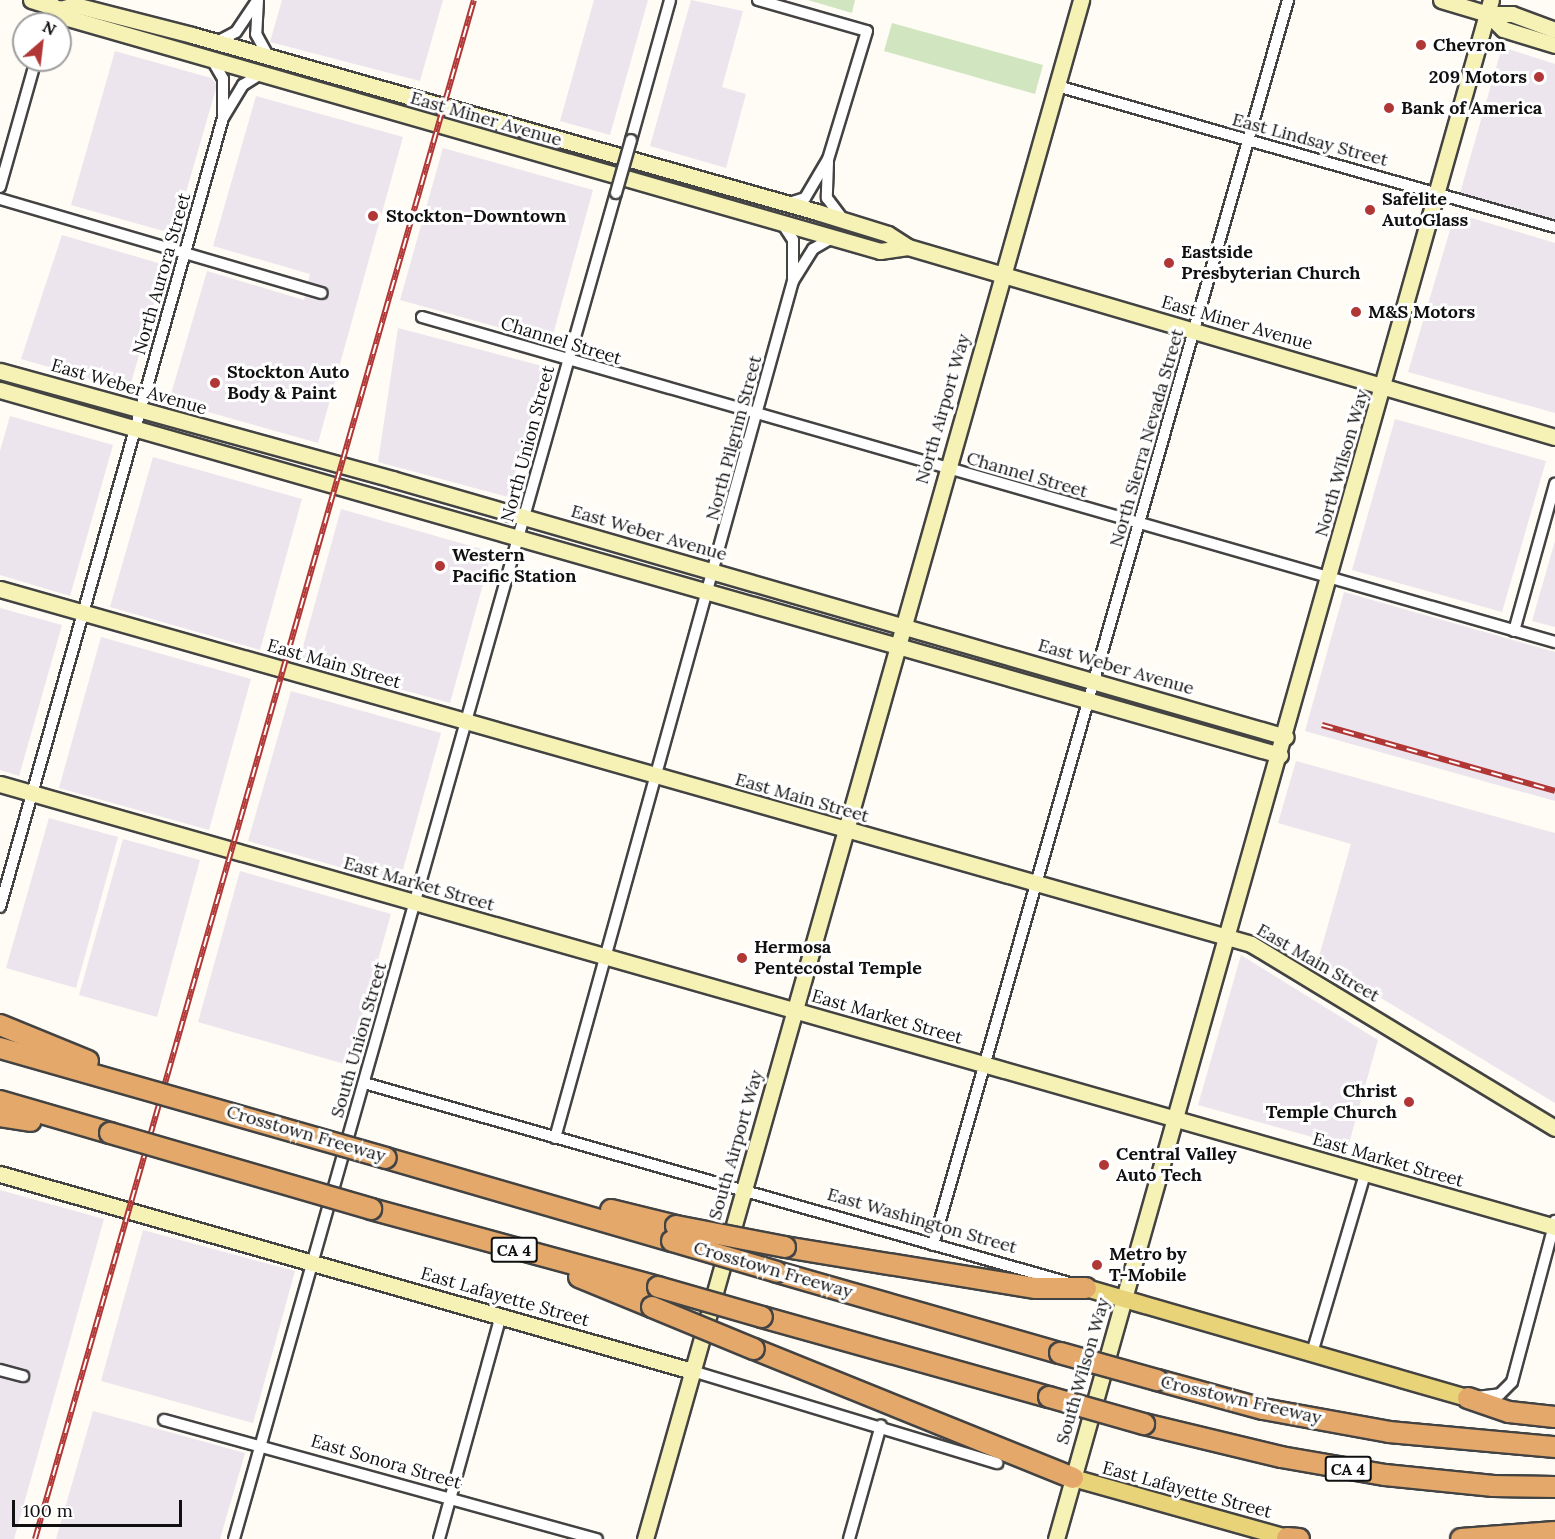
<!DOCTYPE html>
<html>
<head>
<meta charset="utf-8">
<style>
	body { margin:0 }
	#map { position:relative; width:1555px; height:1539px; overflow:hidden; background:#fefcf4; font-family:Lora,serif }
	div>[style] { position:absolute }
	.industrial>* { inset:0; background:#ece5ed }
	.green>* { inset:0; background:#d1e5c0 }
	.roads { filter:drop-shadow(2px 0 #434343) drop-shadow(-2px 0 #434343) drop-shadow(0 2px #434343) drop-shadow(0 -2px #434343) }
	.street>* { height:10px; margin:-5px; padding:0 5px; transform-origin:5px; border-radius:5px; background:#fff }
	.secondary>* { height:15px; margin:-7.5px; padding:0 7.5px; transform-origin:7.5px; border-radius:7.5px; background:#f6f2b6 }
	.primary>* { height:16px; margin:-8px; padding:0 8px; transform-origin:8px; border-radius:8px; background:#e9d378 }
	.highway>* { height:20px; margin:-10px; padding:0 10px; transform-origin:10px; border-radius:10px; background:#e4a86b }
	.rail>* { height:6px; margin-top:-3px; transform-origin:0; background:repeating-linear-gradient(90deg,#fff 0 11px,#b13737 0 22px); box-sizing:border-box; border-block:2px solid #b13737 }
	.bridges { filter:drop-shadow(2px 0 #434343) drop-shadow(-2px 0 #434343) drop-shadow(0 2px #434343) drop-shadow(0 -2px #434343) }
	.street-bridge>* { height:10px; margin:-5px; padding:0 5px; transform-origin:5px; border-radius:5px; background:#fff }
	.highway-bridge>* { height:20px; margin:-10px; padding:0 10px; transform-origin:10px; border-radius:10px; background:#e4a86b }
	.dots>* { width:16px; height:16px; translate:-50% -50%; box-sizing:border-box; border:3px solid #fff; border-radius:50% }
	span { translate:-50% -50%; white-space:nowrap; text-align:center; line-height:1.15; -webkit-text-stroke:6px #fff; paint-order:stroke }
	.shield-label span { padding:2px 4px; background:#fff; border:2px solid; border-radius:4px; -webkit-text-stroke-width:0 }
	.shield-label { font-size:16px; color:#101010; font-weight:700 }
	.poi-label { font-size:18px; color:#101010; font-weight:700 }
	.left { translate:0 -50%; text-align:left }
	.right { translate:-100% -50%; text-align:right }
	.street-label { font-size:18px; color:#101010 }
	.north { position:absolute; left:12px; top:12px; width:60px; height:60px; box-sizing:border-box; background:#fff; border:2px solid #9f9f9f; border-radius:50%; rotate:28deg; font-size:16px; font-weight:700; line-height:24px; text-align:center; color:#101010 }
	.north::after { content:''; display:block; margin:auto; width:21px; height:27px; background:#b13737; clip-path:polygon(50% 0,100% 100%,50% 72%,0 100%) }
	.scale { position:absolute; left:12px; top:1500px; width:170px; height:27px; box-sizing:border-box; border:3px solid #101010; border-top:0; padding-left:8px; font-size:18px; line-height:21px; white-space:nowrap; color:#101010; -webkit-text-stroke:4px #fff; paint-order:stroke }
</style>
</head>
<body>
<div id="map">
	<div class="industrial">
		<div style="clip-path:polygon(282px 0,443px 0,420px 81px,270px 42px)"></div>
		<div style="clip-path:polygon(594px 0,648px 0,610px 135px,560px 121px)"></div>
		<div style="clip-path:polygon(691px 0,743px 11px,722px 87px,746px 94px,726px 168px,650px 146px)"></div>
		<div style="clip-path:polygon(1502px 47px,1555px 64px,1555px 229px,1458px 200px)"></div>
		<div style="clip-path:polygon(115px 51px,211px 78px,217px 85px,174px 234px,71px 205px)"></div>
		<div style="clip-path:polygon(256px 96px,403px 137px,318px 443px,169px 401px,207px 271px,304px 300px,310px 274px,213px 246px)"></div>
		<div style="clip-path:polygon(443px 148px,593px 190px,551px 342px,400px 300px)"></div>
		<div style="clip-path:polygon(1455px 213px,1555px 243px,1555px 413px,1408px 372px)"></div>
		<div style="clip-path:polygon(62px 235px,165px 265px,129px 390px,21px 359px)"></div>
		<div style="clip-path:polygon(398px 328px,546px 367px,508px 497px,378px 462px)"></div>
		<div style="clip-path:polygon(10px 416px,113px 445px,70px 596px,0 575px,0 451px)"></div>
		<div style="clip-path:polygon(1395px 419px,1546px 461px,1502px 612px,1352px 570px)"></div>
		<div style="clip-path:polygon(153px 457px,302px 499px,260px 650px,110px 607px)"></div>
		<div style="clip-path:polygon(341px 509px,492px 552px,450px 703px,299px 661px)"></div>
		<div style="clip-path:polygon(1555px 541px,1555px 627px,1532px 621px)"></div>
		<div style="clip-path:polygon(1344px 592px,1555px 652px,1555px 801px,1305px 731px)"></div>
		<div style="clip-path:polygon(0 608px,62px 625px,19px 776px,0 770px)"></div>
		<div style="clip-path:polygon(101px 637px,251px 679px,209px 830px,59px 788px)"></div>
		<div style="clip-path:polygon(291px 691px,441px 733px,399px 884px,248px 841px)"></div>
		<div style="clip-path:polygon(1296px 761px,1555px 833px,1555px 1103px,1318px 960px,1351px 844px,1278px 823px)"></div>
		<div style="clip-path:polygon(49px 818px,118px 837px,76px 988px,6px 968px)"></div>
		<div style="clip-path:polygon(123px 839px,200px 860px,157px 1017px,79px 995px)"></div>
		<div style="clip-path:polygon(240px 871px,391px 914px,348px 1065px,198px 1022px)"></div>
		<div style="clip-path:polygon(1241px 955px,1378px 1040px,1348px 1147px,1198px 1105px)"></div>
		<div style="clip-path:polygon(0 1190px,104px 1219px,14px 1539px,0 1539px)"></div>
		<div style="clip-path:polygon(143px 1230px,295px 1271px,253px 1423px,101px 1381px)"></div>
		<div style="clip-path:polygon(93px 1411px,245px 1453px,220px 1539px,56px 1539px)"></div>
	</div>
	<div class="green">
		<div style="clip-path:polygon(808px 0,855px 0,852px 13px)"></div>
		<div style="clip-path:polygon(892px 23px,1043px 65px,1035px 94px,884px 51px)"></div>
	</div>
	<div class="roads">
		<div class="street">
			<div style="left:258px;top:0;width:34px;rotate:93deg"></div>
			<div style="left:256px;top:34px;width:25px;rotate:61deg"></div>
			<div style="left:758px;top:0;width:113px;rotate:15.9deg"></div>
			<div style="left:867px;top:31px;width:134px;rotate:106.9deg"></div>
			<div style="left:828px;top:159px;width:45px;rotate:120.5deg"></div>
			<div style="left:805px;top:198px;width:19px;rotate:162deg"></div>
			<div style="left:46px;top:24px;width:25px;rotate:-74deg"></div>
			<div style="left:217px;top:42px;width:21px;rotate:-28deg"></div>
			<div style="left:236px;top:32px;width:37px;rotate:-56deg"></div>
			<div style="left:211px;top:58px;width:24px;rotate:60deg"></div>
			<div style="left:223px;top:79px;width:35px;rotate:90deg"></div>
			<div style="left:1057px;top:86px;width:518px;rotate:15.81deg"></div>
			<div style="left:631px;top:140px;width:145px;rotate:-74.4deg"></div>
			<div style="left:828px;top:162px;width:36px;rotate:92deg"></div>
			<div style="left:827px;top:198px;width:26px;rotate:53deg"></div>
			<div style="left:0;top:187px;width:132px;rotate:-74.2deg"></div>
			<div style="left:0;top:199px;width:335px;rotate:16.3deg"></div>
			<div style="left:793px;top:281px;width:38px;rotate:-58deg"></div>
			<div style="left:813px;top:249px;width:24px;rotate:-30deg"></div>
			<div style="left:422px;top:317px;width:1179px;rotate:16.01deg"></div>
			<div style="left:1514px;top:631px;width:153px;rotate:-74.4deg"></div>
			<div style="left:0;top:907px;width:820px;rotate:-74.22deg"></div>
			<div style="left:223px;top:118px;width:39px;rotate:-59deg"></div>
			<div style="left:243px;top:85px;width:22px;rotate:-32deg"></div>
			<div style="left:364px;top:1083px;width:730px;rotate:15.83deg"></div>
			<div style="left:555px;top:1138px;width:889px;rotate:-74.48deg"></div>
			<div style="left:793px;top:281px;width:41px;rotate:-90deg"></div>
			<div style="left:793px;top:240px;width:20px;rotate:-123deg"></div>
			<div style="left:933px;top:1245px;width:1295px;rotate:-74.08deg"></div>
			<div style="left:1312px;top:1353px;width:187px;rotate:-73.5deg"></div>
			<div style="left:0;top:1370px;width:24px;rotate:15deg"></div>
			<div style="left:692px;top:1371px;width:319px;rotate:16.8deg"></div>
			<div style="left:1477px;top:1397px;width:23px;rotate:-7deg"></div>
			<div style="left:1500px;top:1394px;width:17px;rotate:-45deg"></div>
			<div style="left:1512px;top:1382px;width:167px;rotate:-75deg"></div>
			<div style="left:164px;top:1420px;width:449px;rotate:15.4deg"></div>
			<div style="left:234px;top:1539px;width:1399px;rotate:-74.16deg"></div>
			<div style="left:439px;top:1539px;width:231px;rotate:-74.5deg"></div>
			<div style="left:849px;top:1539px;width:118px;rotate:-74.3deg"></div>
		</div>
		<div class="secondary">
			<div style="left:31px;top:0;width:30px;rotate:17deg"></div>
			<div style="left:60px;top:9px;width:16px;rotate:-15deg"></div>
			<div style="left:75px;top:5px;width:121px;rotate:14.4deg"></div>
			<div style="left:192px;top:35px;width:650px;rotate:15.81deg"></div>
			<div style="left:817px;top:212px;width:74px;rotate:17.2deg"></div>
			<div style="left:888px;top:234px;width:24px;rotate:33deg"></div>
			<div style="left:908px;top:247px;width:674px;rotate:16.37deg"></div>
			<div style="left:1441px;top:0;width:49px;rotate:16.6deg"></div>
			<div style="left:1488px;top:14px;width:24px"></div>
			<div style="left:1512px;top:14px;width:46px;rotate:20.4deg"></div>
			<div style="left:60px;top:9px;width:12px;rotate:48deg"></div>
			<div style="left:68px;top:18px;width:845px;rotate:16.01deg"></div>
			<div style="left:880px;top:251px;width:28px;rotate:-8deg"></div>
			<div style="left:1488px;top:14px;width:21px;rotate:45deg"></div>
			<div style="left:1503px;top:29px;width:54px;rotate:17.1deg"></div>
			<div style="left:0;top:371px;width:407px;rotate:15.4deg"></div>
			<div style="left:392px;top:479px;width:930px;rotate:16.1deg"></div>
			<div style="left:0;top:390px;width:1331px;rotate:15.92deg"></div>
			<div style="left:0;top:589px;width:1300px;rotate:15.84deg"></div>
			<div style="left:1251px;top:944px;width:355px;rotate:31.2deg"></div>
			<div style="left:0;top:784px;width:1617px;rotate:15.9deg"></div>
			<div style="left:0;top:1174px;width:719px;rotate:15.89deg"></div>
			<div style="left:645px;top:1539px;width:1600px;rotate:-74.18deg"></div>
			<div style="left:1056px;top:1539px;width:1599px;rotate:-74.22deg"></div>
		</div>
		<div class="primary">
			<div style="left:1086px;top:1288px;width:398px;rotate:16.1deg"></div>
			<div style="left:1073px;top:1478px;width:222px;rotate:15.7deg"></div>
		</div>
		<div class="highway">
			<div style="left:0;top:1101px;width:115px;rotate:16.2deg"></div>
			<div style="left:0;top:1116px;width:31px;rotate:9deg"></div>
			<div style="left:386px;top:1158px;width:298px;rotate:16.2deg"></div>
			<div style="left:371px;top:1209px;width:297px;rotate:15.2deg"></div>
			<div style="left:611px;top:1210px;width:67px;rotate:13.8deg"></div>
			<div style="left:785px;top:1247px;width:254px;rotate:9.3deg"></div>
			<div style="left:1036px;top:1288px;width:50px"></div>
			<div style="left:777px;top:1272px;width:294px;rotate:16deg"></div>
			<div style="left:579px;top:1277px;width:79px;rotate:22.3deg"></div>
			<div style="left:762px;top:1317px;width:298px;rotate:15.6deg"></div>
			<div style="left:754px;top:1349px;width:344px;rotate:22deg"></div>
			<div style="left:1157px;top:1380px;width:110px;rotate:15.3deg"></div>
			<div style="left:1263px;top:1409px;width:128px;rotate:10.3deg"></div>
			<div style="left:1389px;top:1432px;width:167px;rotate:5.2deg"></div>
			<div style="left:1468px;top:1398px;width:43px;rotate:18.9deg"></div>
			<div style="left:1509px;top:1412px;width:46px;rotate:6.2deg"></div>
			<div style="left:1144px;top:1424px;width:141px;rotate:13.5deg"></div>
			<div style="left:1281px;top:1457px;width:106px;rotate:9.8deg"></div>
			<div style="left:1385px;top:1475px;width:109px;rotate:5.8deg"></div>
			<div style="left:1493px;top:1486px;width:62px;rotate:0.9deg"></div>
			<div style="left:1287px;top:1538px;width:12px;rotate:5deg"></div>
			<div style="left:1461px;top:1539px;width:94px;rotate:-4.3deg"></div>
		</div>
	</div>
	<div class="rail">
		<div style="left:1322px;top:725px;width:242px;rotate:15.8deg"></div>
		<div style="left:35px;top:1539px;width:1600px;rotate:-74.08deg"></div>
	</div>
	<div class="bridges">
		<div class="street-bridge">
			<div style="left:616px;top:193px;width:55px;rotate:-74.2deg"></div>
		</div>
		<div class="highway-bridge">
			<div style="left:0;top:1025px;width:95px;rotate:22.2deg"></div>
			<div style="left:0;top:1048px;width:401px;rotate:15.9deg"></div>
			<div style="left:110px;top:1133px;width:272px;rotate:16.2deg"></div>
			<div style="left:676px;top:1226px;width:111px;rotate:10.9deg"></div>
			<div style="left:672px;top:1241px;width:109px;rotate:16.4deg"></div>
			<div style="left:658px;top:1287px;width:108px;rotate:16.1deg"></div>
			<div style="left:652px;top:1307px;width:110px;rotate:22.4deg"></div>
			<div style="left:1060px;top:1353px;width:101px;rotate:15.6deg"></div>
			<div style="left:1049px;top:1397px;width:99px;rotate:15.9deg"></div>
		</div>
	</div>
	<div class="dots">
		<div style="left:1421px;top:45px;background:#b13737"></div>
		<div style="left:1539px;top:77px;background:#b13737"></div>
		<div style="left:1389px;top:108px;background:#b13737"></div>
		<div style="left:1370px;top:210px;background:#b13737"></div>
		<div style="left:373px;top:216px;background:#b13737"></div>
		<div style="left:1169px;top:263px;background:#b13737"></div>
		<div style="left:1356px;top:312px;background:#b13737"></div>
		<div style="left:215px;top:383px;background:#b13737"></div>
		<div style="left:440px;top:566px;background:#b13737"></div>
		<div style="left:742px;top:958px;background:#b13737"></div>
		<div style="left:1409px;top:1102px;background:#b13737"></div>
		<div style="left:1104px;top:1165px;background:#b13737"></div>
		<div style="left:1097px;top:1265px;background:#b13737"></div>
	</div>
	<div class="shield-label">
		<span style="left:514px;top:1250px">CA 4</span>
		<span style="left:1348px;top:1469px">CA 4</span>
	</div>
	<div class="poi-label">
		<span class="left" style="left:1433px;top:45px">Chevron</span>
		<span class="right" style="left:1527px;top:77px">209 Motors</span>
		<span class="left" style="left:1401px;top:108px">Bank of America</span>
		<span class="left" style="left:1382px;top:210px">Safelite<br>AutoGlass</span>
		<span class="left" style="left:386px;top:216px">Stockton–Downtown</span>
		<span class="left" style="left:1181px;top:263px">Eastside<br>Presbyterian Church</span>
		<span class="left" style="left:1368px;top:312px">M&amp;S Motors</span>
		<span class="left" style="left:227px;top:383px">Stockton Auto<br>Body &amp; Paint</span>
		<span class="left" style="left:452px;top:566px">Western<br>Pacific Station</span>
		<span class="left" style="left:754px;top:958px">Hermosa<br>Pentecostal Temple</span>
		<span class="right" style="left:1397px;top:1102px">Christ<br>Temple Church</span>
		<span class="left" style="left:1116px;top:1165px">Central Valley<br>Auto Tech</span>
		<span class="left" style="left:1109px;top:1265px">Metro by<br>T-Mobile</span>
	</div>
	<div class="street-label">
		<span style="left:486px;top:119px;rotate:16deg">East Miner Avenue</span>
		<span style="left:1310px;top:140px;rotate:15deg">East Lindsay Street</span>
		<span style="left:162px;top:274px;rotate:-74deg">North Aurora Street</span>
		<span style="left:1237px;top:323px;rotate:16deg">East Miner Avenue</span>
		<span style="left:561px;top:341px;rotate:17deg">Channel Street</span>
		<span style="left:129px;top:387px;rotate:16deg">East Weber Avenue</span>
		<span style="left:943px;top:409px;rotate:-74deg">North Airport Way</span>
		<span style="left:734px;top:438px;rotate:-75deg">North Pilgrim Street</span>
		<span style="left:1147px;top:438px;rotate:-74deg">North Sierra Nevada Street</span>
		<span style="left:528px;top:444px;rotate:-75deg">North Union Street</span>
		<span style="left:1342px;top:463px;rotate:-74deg">North Wilson Way</span>
		<span style="left:1027px;top:475px;rotate:16deg">Channel Street</span>
		<span style="left:649px;top:533px;rotate:16deg">East Weber Avenue</span>
		<span style="left:334px;top:664px;rotate:16deg">East Main Street</span>
		<span style="left:1116px;top:667px;rotate:16deg">East Weber Avenue</span>
		<span style="left:802px;top:798px;rotate:16deg">East Main Street</span>
		<span style="left:419px;top:884px;rotate:16deg">East Market Street</span>
		<span style="left:1318px;top:963px;rotate:30deg">East Main Street</span>
		<span style="left:887px;top:1017px;rotate:16deg">East Market Street</span>
		<span style="left:359px;top:1040px;rotate:-74deg">South Union Street</span>
		<span style="left:306px;top:1134px;rotate:16deg">Crosstown Freeway</span>
		<span style="left:736px;top:1145px;rotate:-74deg">South Airport Way</span>
		<span style="left:1388px;top:1160px;rotate:16deg">East Market Street</span>
		<span style="left:922px;top:1221px;rotate:16deg">East Washington Street</span>
		<span style="left:773px;top:1270px;rotate:16deg">Crosstown Freeway</span>
		<span style="left:505px;top:1297px;rotate:16deg">East Lafayette Street</span>
		<span style="left:1083px;top:1371px;rotate:-74deg">South Wilson Way</span>
		<span style="left:1241px;top:1400px;rotate:13deg">Crosstown Freeway</span>
		<span style="left:386px;top:1462px;rotate:16deg">East Sonora Street</span>
		<span style="left:1187px;top:1490px;rotate:15deg">East Lafayette Street</span>
	</div>
	<div class="north">N</div>
	<div class="scale">100 m</div>
</div>
</body>
</html>
